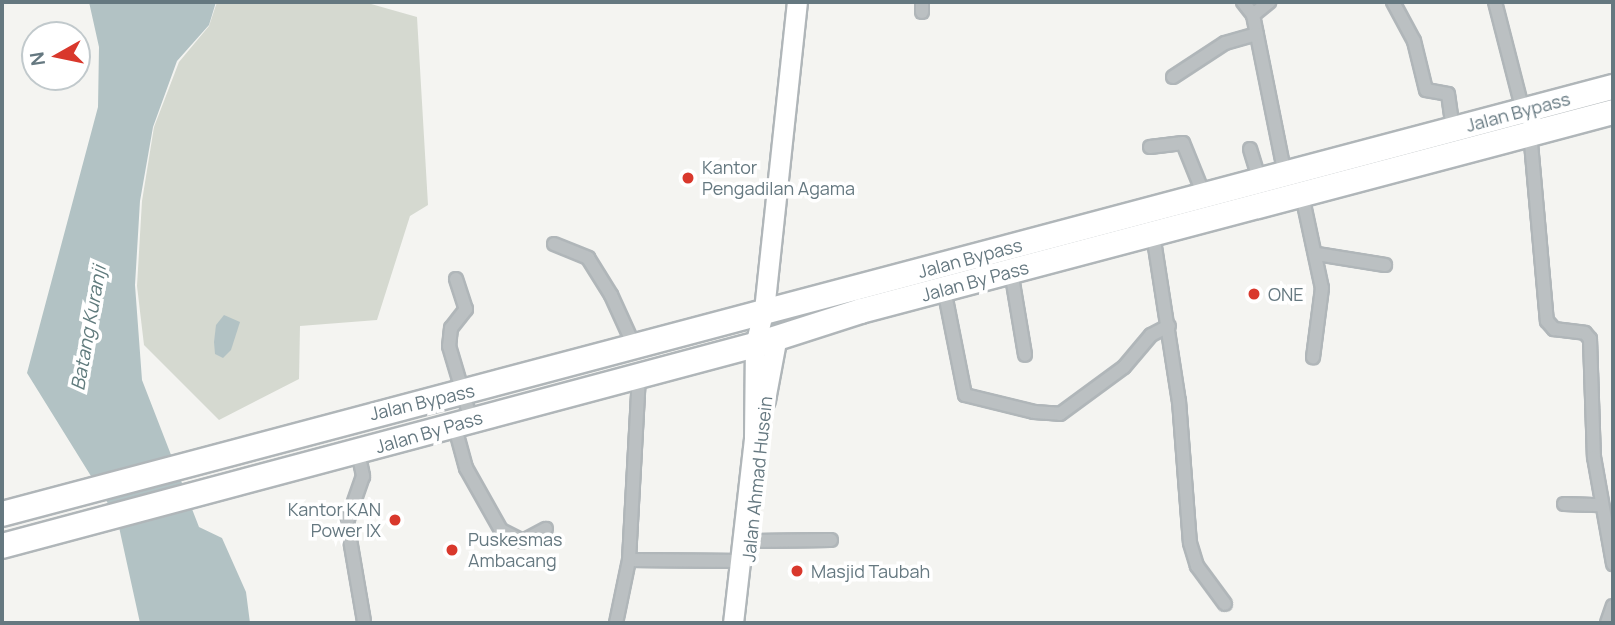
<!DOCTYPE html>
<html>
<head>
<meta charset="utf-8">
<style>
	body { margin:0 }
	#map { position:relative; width:1615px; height:625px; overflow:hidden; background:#f4f4f1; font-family:Manrope,sans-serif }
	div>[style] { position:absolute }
	.green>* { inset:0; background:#d5d9d0 }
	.water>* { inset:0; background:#b2c2c4 }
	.roads { filter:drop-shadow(2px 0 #b0b6b9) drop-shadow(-2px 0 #b0b6b9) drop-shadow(0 2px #b0b6b9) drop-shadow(0 -2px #b0b6b9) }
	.street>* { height:12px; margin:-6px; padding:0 6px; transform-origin:6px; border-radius:6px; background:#bbc0c2 }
	.secondary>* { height:19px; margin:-9.5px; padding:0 9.5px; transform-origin:9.5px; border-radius:9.5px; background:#fff }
	.highway>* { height:24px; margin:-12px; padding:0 12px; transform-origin:12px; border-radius:12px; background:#fff }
	.dots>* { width:19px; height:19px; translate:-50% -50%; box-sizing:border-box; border:4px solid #fff; border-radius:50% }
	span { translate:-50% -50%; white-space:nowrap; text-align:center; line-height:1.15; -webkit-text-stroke:7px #fff; paint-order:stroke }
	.street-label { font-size:18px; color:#657880 }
	.poi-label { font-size:18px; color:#657880 }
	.left { translate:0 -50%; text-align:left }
	.right { translate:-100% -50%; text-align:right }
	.water-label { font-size:19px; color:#607b7d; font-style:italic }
	.frame { position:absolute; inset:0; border:4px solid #657880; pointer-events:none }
	.north { position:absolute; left:21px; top:21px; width:70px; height:70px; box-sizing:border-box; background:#fff; border:2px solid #c1c9cc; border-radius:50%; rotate:261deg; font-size:19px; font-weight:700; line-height:28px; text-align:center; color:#657880 }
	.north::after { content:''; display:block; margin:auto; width:24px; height:32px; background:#d9382c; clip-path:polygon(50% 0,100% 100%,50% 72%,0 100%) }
</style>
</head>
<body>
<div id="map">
	<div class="green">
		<div style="clip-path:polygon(217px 2px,364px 2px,417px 17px,428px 205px,410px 216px,377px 320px,300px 326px,299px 379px,219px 420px,144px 345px,137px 286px,142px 201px,154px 127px,179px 62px,209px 26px)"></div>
	</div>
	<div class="water">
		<div style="clip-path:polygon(89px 2px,216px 2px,209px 25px,177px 61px,153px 127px,140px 201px,135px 285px,142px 380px,199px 527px,222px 538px,246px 592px,250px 623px,140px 623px,117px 518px,27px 373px,98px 107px,99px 47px)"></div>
		<div style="clip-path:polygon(224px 315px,240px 322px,231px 350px,223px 358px,215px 354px,214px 342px,216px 325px)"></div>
	</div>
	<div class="roads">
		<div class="street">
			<div style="left:1243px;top:2px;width:16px;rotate:52deg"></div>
			<div style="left:1253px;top:15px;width:163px;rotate:78.7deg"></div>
			<div style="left:1393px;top:2px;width:44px;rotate:61.7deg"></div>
			<div style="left:1414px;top:41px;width:50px;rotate:76.2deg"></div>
			<div style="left:1426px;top:90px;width:22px;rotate:10deg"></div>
			<div style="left:1448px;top:94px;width:36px;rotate:82deg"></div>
			<div style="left:1495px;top:2px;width:113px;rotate:75.6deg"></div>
			<div style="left:922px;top:12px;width:10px;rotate:-90deg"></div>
			<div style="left:1253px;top:15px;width:21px;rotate:-39deg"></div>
			<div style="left:1173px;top:77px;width:62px;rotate:-33.2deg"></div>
			<div style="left:1225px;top:43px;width:33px;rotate:-16deg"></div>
			<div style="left:1530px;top:132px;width:190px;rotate:84.9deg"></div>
			<div style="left:1547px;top:321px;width:11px;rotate:49deg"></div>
			<div style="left:1554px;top:329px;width:31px;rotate:7deg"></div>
			<div style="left:1585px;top:333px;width:8px;rotate:50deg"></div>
			<div style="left:1590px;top:339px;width:118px;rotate:88.1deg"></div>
			<div style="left:1594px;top:457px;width:109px;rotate:79.9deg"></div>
			<div style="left:1150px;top:147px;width:33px;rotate:-7deg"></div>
			<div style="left:1183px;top:143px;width:56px;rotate:68deg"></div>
			<div style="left:1250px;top:149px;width:34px;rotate:73deg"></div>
			<div style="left:1302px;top:195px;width:95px;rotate:77.9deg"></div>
			<div style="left:1322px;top:288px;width:70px;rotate:97.4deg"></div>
			<div style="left:1153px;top:234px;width:169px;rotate:81.2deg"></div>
			<div style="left:1179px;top:401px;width:142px;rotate:85.6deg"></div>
			<div style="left:1190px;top:543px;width:24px;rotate:73deg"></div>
			<div style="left:1197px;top:566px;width:47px;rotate:53.6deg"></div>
			<div style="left:554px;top:244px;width:37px;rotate:22deg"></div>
			<div style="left:588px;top:258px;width:44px;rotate:58.1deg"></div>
			<div style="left:611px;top:295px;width:58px;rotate:65.6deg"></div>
			<div style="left:1317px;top:254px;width:69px;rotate:9.2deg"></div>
			<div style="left:1011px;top:271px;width:85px;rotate:80.5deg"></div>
			<div style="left:456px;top:279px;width:32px;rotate:72deg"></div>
			<div style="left:466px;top:309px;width:24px;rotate:128deg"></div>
			<div style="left:451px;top:328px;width:18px;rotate:96deg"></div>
			<div style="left:449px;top:346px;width:77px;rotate:73.4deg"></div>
			<div style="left:944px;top:289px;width:108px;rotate:78.8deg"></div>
			<div style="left:965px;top:395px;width:71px;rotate:13.8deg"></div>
			<div style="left:1034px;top:412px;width:26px;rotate:4deg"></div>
			<div style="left:1060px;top:414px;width:79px;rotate:-36.3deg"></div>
			<div style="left:1124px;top:367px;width:42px;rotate:-49.8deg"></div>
			<div style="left:1151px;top:335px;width:20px;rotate:-27deg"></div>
			<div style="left:454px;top:424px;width:46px;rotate:74.7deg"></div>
			<div style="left:466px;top:468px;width:71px;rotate:60.6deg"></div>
			<div style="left:501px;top:530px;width:25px;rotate:27deg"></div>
			<div style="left:523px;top:541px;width:26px;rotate:-28deg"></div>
			<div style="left:358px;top:452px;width:25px;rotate:78deg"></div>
			<div style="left:363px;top:476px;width:49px;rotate:109.2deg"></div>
			<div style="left:347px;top:522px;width:100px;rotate:80.3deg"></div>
			<div style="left:1564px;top:504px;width:37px;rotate:2deg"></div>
			<div style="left:753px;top:541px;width:78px;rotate:-0.7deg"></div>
			<div style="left:629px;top:560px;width:115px;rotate:0.5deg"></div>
			<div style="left:616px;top:623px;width:64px;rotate:-78.3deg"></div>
			<div style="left:629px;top:560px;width:185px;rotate:-86.9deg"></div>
			<div style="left:1607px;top:623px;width:18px;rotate:-71deg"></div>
		</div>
		<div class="secondary">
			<div style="left:765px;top:400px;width:65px;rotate:-79.4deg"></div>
			<div style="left:733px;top:623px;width:186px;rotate:-83.5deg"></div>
			<div style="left:754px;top:438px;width:93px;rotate:-89.4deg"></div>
			<div style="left:755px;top:345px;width:36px;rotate:-76deg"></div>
			<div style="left:764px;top:310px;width:310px;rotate:-83.9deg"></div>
		</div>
		<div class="highway">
			<div style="left:2px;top:514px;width:1667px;rotate:-14.85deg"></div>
			<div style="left:2px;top:546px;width:779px;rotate:-14.95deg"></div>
			<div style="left:755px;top:345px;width:111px;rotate:-17.8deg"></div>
			<div style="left:861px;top:311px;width:778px;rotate:-14.82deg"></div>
		</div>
	</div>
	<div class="dots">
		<div style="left:688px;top:178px;background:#d9382c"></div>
		<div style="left:1254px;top:294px;background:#d9382c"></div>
		<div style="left:395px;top:520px;background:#d9382c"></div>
		<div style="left:452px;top:550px;background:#d9382c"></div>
		<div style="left:797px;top:571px;background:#d9382c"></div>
	</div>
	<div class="street-label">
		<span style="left:1518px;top:112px;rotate:-15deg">Jalan Bypass</span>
		<span style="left:970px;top:258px;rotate:-15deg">Jalan Bypass</span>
		<span style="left:975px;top:281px;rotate:-15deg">Jalan By Pass</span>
		<span style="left:422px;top:402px;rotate:-13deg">Jalan Bypass</span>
		<span style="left:429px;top:432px;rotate:-16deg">Jalan By Pass</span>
		<span style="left:757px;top:479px;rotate:-84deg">Jalan Ahmad Husein</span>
	</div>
	<div class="poi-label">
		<span class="left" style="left:702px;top:178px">Kantor<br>Pengadilan Agama</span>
		<span class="left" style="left:1268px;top:294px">ONE</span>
		<span class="right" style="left:381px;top:520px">Kantor KAN<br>Power IX</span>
		<span class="left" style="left:468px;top:550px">Puskesmas<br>Ambacang</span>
		<span class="left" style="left:811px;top:571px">Masjid Taubah</span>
	</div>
	<div class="water-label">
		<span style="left:89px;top:328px;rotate:-80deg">Batang Kuranji</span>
	</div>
	<div class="frame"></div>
	<div class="north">N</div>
</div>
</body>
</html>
